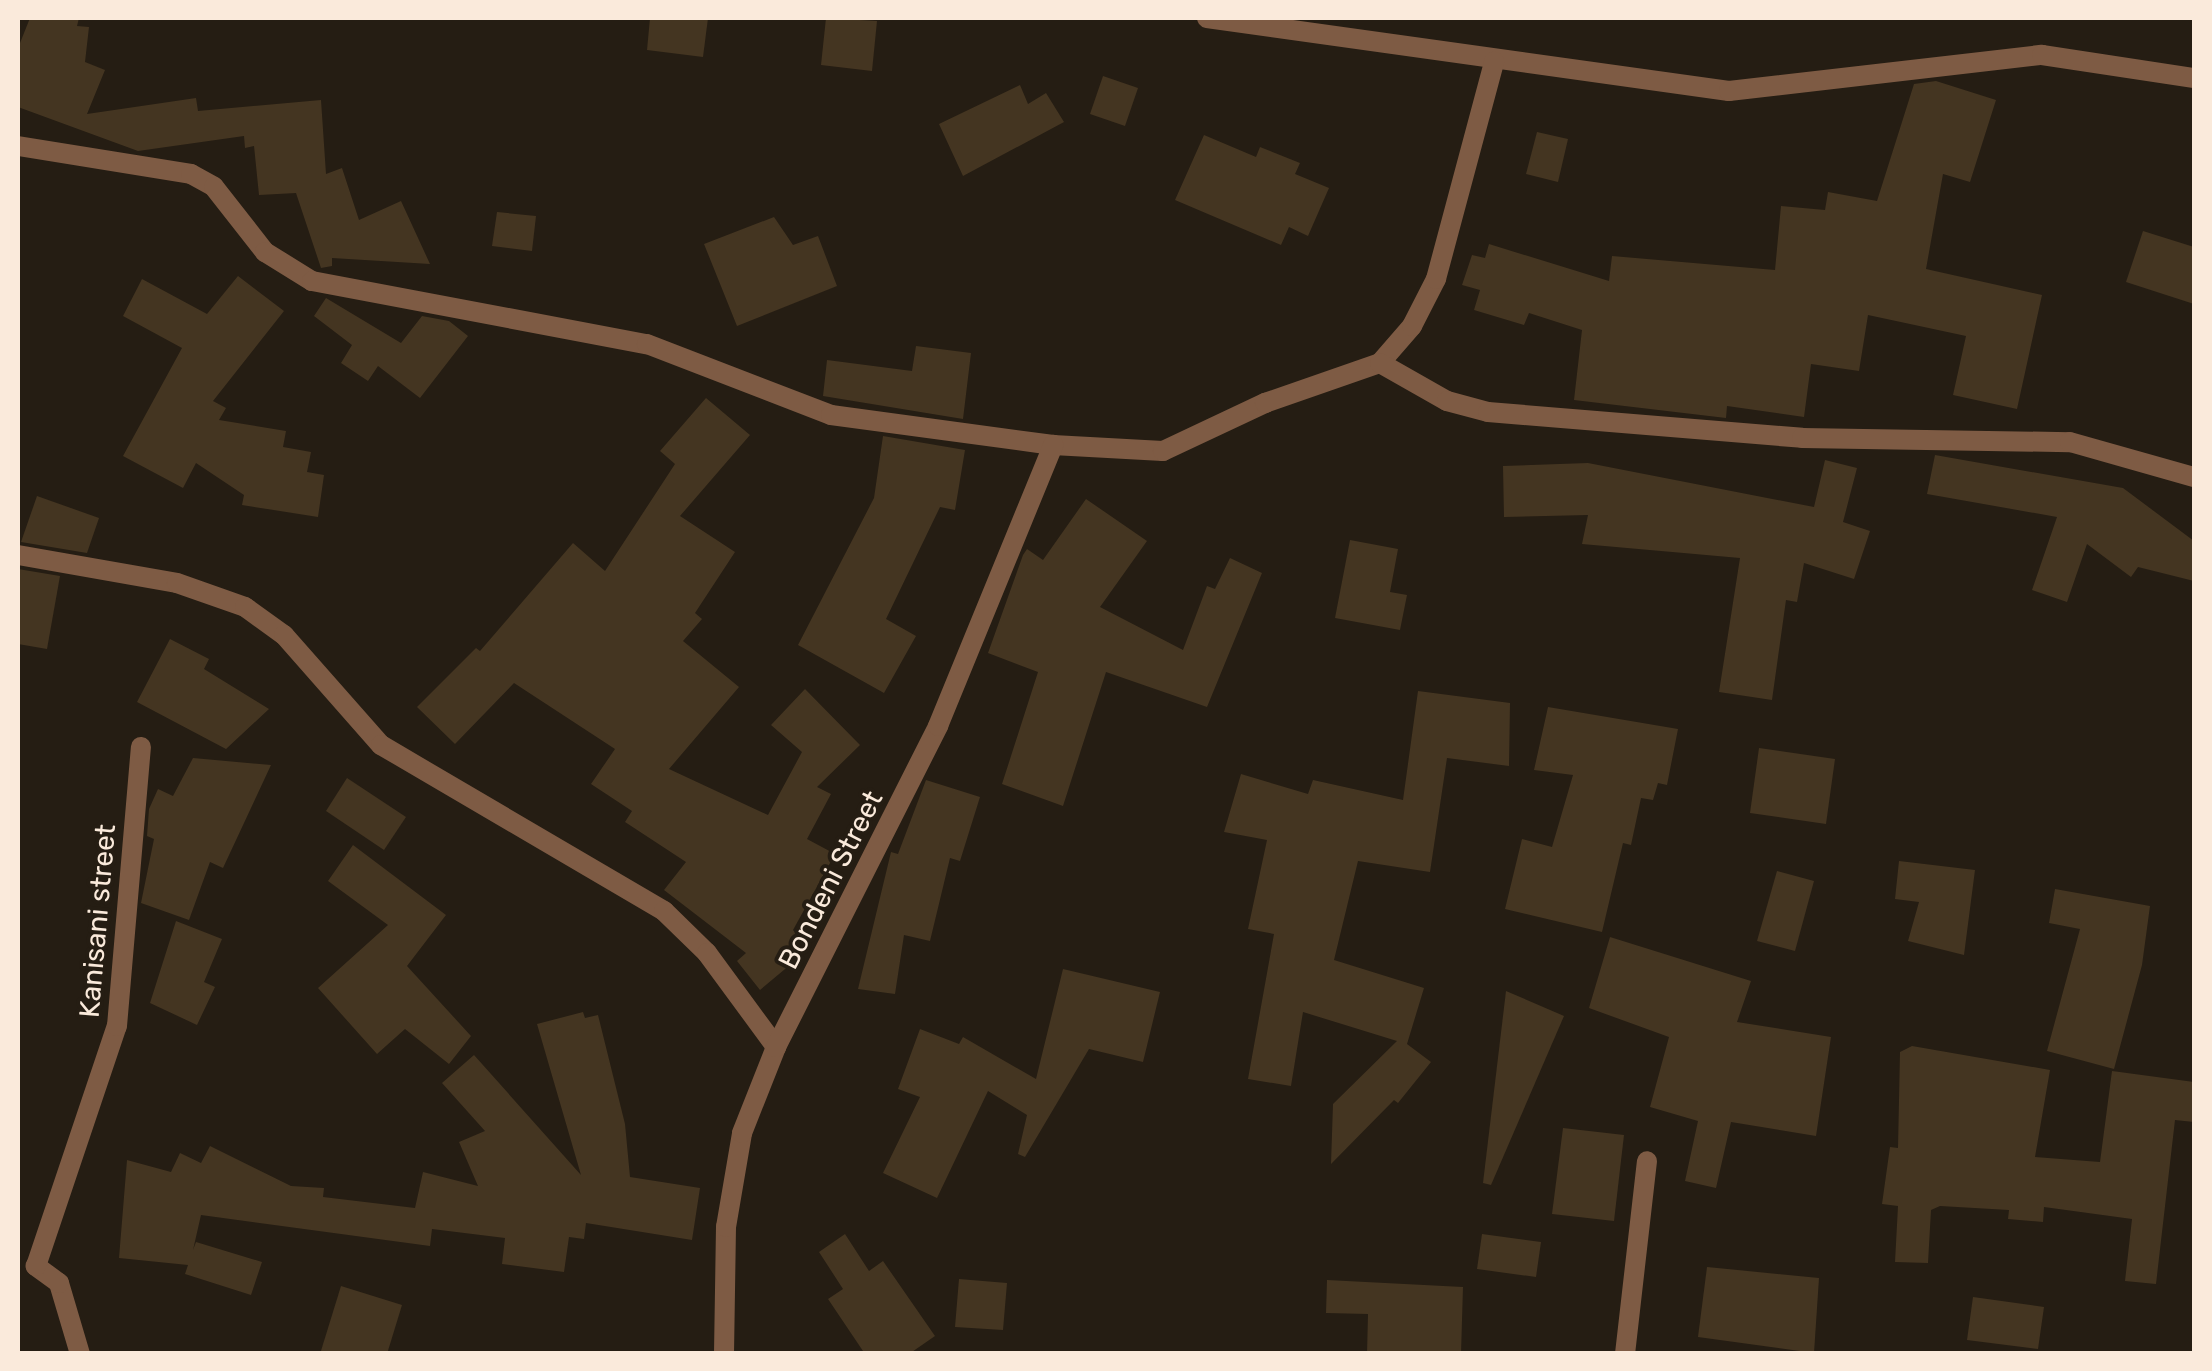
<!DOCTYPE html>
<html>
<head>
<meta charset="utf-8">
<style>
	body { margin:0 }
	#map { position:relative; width:2212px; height:1371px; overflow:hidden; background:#251d13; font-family:Rubik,sans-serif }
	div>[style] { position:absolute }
	.building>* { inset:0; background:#443521 }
	.street>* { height:20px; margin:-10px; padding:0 10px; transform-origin:10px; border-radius:10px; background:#7e5b44 }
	span { translate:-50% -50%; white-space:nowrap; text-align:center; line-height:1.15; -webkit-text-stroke:8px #251d13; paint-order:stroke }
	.street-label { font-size:28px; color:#faeadb }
	.frame { position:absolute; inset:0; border:20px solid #faeadb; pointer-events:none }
</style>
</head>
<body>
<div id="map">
	<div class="building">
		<div style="clip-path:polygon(30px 18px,79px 18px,77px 26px,89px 27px,85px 62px,105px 70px,87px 114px,196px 98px,198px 111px,321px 100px,326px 174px,342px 168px,359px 220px,401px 201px,430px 264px,332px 258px,332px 266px,321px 268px,296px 193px,259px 195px,254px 146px,245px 148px,244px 136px,138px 151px,18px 107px,18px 48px)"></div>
		<div style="clip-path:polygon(650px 18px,708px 18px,703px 57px,647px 50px)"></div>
		<div style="clip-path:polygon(826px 18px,877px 21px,872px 71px,821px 65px)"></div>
		<div style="clip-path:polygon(1103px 76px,1138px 88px,1125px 126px,1090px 114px)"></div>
		<div style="clip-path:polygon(1936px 81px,1996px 100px,1970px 182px,1943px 174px,1926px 269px,2042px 295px,2017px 409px,1953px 395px,1966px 336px,1868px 315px,1859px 371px,1811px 364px,1804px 417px,1727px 406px,1726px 418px,1574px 400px,1582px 330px,1529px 313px,1524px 325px,1474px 310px,1480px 290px,1462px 285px,1472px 255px,1485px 258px,1489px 244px,1609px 281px,1612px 256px,1775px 270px,1781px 206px,1825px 210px,1828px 192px,1877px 201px,1914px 84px)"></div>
		<div style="clip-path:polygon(1020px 85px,1028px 104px,1046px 93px,1064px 122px,963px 176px,939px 124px)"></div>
		<div style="clip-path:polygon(1537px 132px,1568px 139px,1558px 182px,1526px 174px)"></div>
		<div style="clip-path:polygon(1204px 135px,1256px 157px,1260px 147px,1300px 163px,1295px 174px,1329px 188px,1308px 236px,1289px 227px,1281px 245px,1175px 200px)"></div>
		<div style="clip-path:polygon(497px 212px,536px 216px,532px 251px,492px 246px)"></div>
		<div style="clip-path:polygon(774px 217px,793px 245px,818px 236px,837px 286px,737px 326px,704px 244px)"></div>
		<div style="clip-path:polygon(2143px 231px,2194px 247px,2194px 304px,2126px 282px)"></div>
		<div style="clip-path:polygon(238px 276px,284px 311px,213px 401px,226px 408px,219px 420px,286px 431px,283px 447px,311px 452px,307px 472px,324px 475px,318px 517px,242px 505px,244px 495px,196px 463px,183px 488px,123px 456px,182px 348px,123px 316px,142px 279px,207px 314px)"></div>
		<div style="clip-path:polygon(326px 298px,401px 343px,422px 316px,449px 321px,468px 336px,420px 398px,378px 366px,368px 381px,341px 363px,352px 345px,314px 316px)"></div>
		<div style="clip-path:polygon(916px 346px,971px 353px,963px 419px,823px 396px,827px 360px,912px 371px)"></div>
		<div style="clip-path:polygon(706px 398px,750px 435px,680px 516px,735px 552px,695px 613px,702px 619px,683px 641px,739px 687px,669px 769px,768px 815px,802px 752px,771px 725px,805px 689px,860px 745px,817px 787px,831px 794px,807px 839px,835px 854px,793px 930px,809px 949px,760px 990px,737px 961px,746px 953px,664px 890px,686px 862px,625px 822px,632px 811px,591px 784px,615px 749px,514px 683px,455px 744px,417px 707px,476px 648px,480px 651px,573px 543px,605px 571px,675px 464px,660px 451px)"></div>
		<div style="clip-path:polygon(883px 436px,965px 450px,955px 510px,940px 507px,886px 619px,916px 636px,884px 693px,798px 645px,874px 498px)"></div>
		<div style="clip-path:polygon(1935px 455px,2123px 488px,2194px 541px,2194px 581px,2138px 567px,2131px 577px,2087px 544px,2067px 602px,2032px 590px,2057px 517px,1927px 494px)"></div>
		<div style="clip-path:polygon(1825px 460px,1857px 468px,1843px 522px,1870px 531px,1854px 579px,1804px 563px,1797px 602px,1786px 600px,1772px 700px,1719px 692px,1740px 558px,1582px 544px,1588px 515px,1504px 517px,1503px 466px,1588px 463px,1814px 507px)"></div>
		<div style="clip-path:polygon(37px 496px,99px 518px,87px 553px,21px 542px)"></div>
		<div style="clip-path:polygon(1086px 499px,1147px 541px,1100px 607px,1183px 650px,1207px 586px,1215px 589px,1230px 558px,1262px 573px,1207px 707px,1106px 672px,1063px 806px,1002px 784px,1038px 672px,988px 653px,1023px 555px,1027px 549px,1043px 560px)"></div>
		<div style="clip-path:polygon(1350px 540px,1398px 549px,1390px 592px,1407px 595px,1400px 630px,1335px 618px)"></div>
		<div style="clip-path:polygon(18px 569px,60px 576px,47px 649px,18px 644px)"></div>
		<div style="clip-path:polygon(170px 639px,209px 659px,204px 669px,269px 709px,226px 749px,137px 702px)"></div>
		<div style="clip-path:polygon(1418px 691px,1510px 703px,1509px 766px,1447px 758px,1430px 872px,1358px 861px,1334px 960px,1424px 988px,1407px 1044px,1431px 1062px,1398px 1103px,1394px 1100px,1331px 1164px,1333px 1104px,1397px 1041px,1303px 1012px,1291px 1086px,1248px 1079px,1274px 934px,1248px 929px,1267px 840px,1224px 832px,1241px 774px,1308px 794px,1313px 780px,1403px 800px)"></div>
		<div style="clip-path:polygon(1548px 707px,1678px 729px,1667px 785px,1658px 783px,1653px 800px,1641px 798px,1631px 845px,1623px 843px,1602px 932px,1505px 909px,1522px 839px,1552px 847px,1573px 775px,1534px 770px)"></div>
		<div style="clip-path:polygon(1759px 748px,1835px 759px,1826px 824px,1750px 813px)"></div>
		<div style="clip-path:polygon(193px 758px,271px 765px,223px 868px,210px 862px,189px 920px,141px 903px,154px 839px,147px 836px,149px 809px,158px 789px,173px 796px)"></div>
		<div style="clip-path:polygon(347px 778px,406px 817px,384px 850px,326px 811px)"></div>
		<div style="clip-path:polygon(926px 780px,980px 797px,960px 861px,950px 858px,930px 941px,904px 935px,895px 994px,858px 989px,891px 852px,898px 854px)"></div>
		<div style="clip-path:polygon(353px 845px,446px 915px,407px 966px,471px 1036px,449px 1064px,405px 1029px,377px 1054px,318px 988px,388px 925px,328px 881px)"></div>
		<div style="clip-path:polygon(1899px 861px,1975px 870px,1964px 955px,1908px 941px,1919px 902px,1895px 899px)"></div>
		<div style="clip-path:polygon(1777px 871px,1814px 881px,1795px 951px,1757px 941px)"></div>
		<div style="clip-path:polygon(2055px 889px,2150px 906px,2142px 965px,2114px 1069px,2047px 1051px,2080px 929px,2049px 923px)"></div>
		<div style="clip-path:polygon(176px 921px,222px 939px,204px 982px,215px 987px,197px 1025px,150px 1003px)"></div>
		<div style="clip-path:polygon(1610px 937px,1751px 981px,1737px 1022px,1831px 1037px,1816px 1136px,1731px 1122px,1716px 1188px,1685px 1181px,1698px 1121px,1650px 1107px,1669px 1037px,1589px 1008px)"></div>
		<div style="clip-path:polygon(1063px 969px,1160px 992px,1143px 1062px,1089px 1049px,1025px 1157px,1018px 1154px,1027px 1115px,988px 1091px,937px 1198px,883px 1173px,920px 1097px,898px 1089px,920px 1029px,959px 1044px,963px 1037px,1036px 1079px)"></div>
		<div style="clip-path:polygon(1506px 991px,1564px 1016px,1491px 1185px,1483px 1183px)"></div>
		<div style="clip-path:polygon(583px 1012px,585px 1018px,598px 1015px,625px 1124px,630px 1177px,700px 1188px,692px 1240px,586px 1223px,584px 1239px,569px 1237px,564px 1272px,502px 1264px,505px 1238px,432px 1229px,430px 1246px,201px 1215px,193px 1250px,196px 1242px,262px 1262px,251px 1295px,185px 1274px,188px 1265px,119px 1258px,127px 1160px,171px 1172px,180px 1153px,201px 1163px,210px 1146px,291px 1186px,324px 1188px,323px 1197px,415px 1208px,423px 1172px,478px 1186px,459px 1142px,485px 1131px,442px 1083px,474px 1055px,581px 1175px,537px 1024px)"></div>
		<div style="clip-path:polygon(1912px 1046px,2050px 1070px,2035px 1157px,2100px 1162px,2112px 1071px,2194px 1082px,2194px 1122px,2175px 1120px,2156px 1284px,2125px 1281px,2132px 1219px,2044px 1207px,2043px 1222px,2008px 1219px,2009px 1210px,1940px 1206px,1931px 1210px,1928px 1263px,1895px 1262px,1898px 1206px,1882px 1204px,1890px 1147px,1898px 1148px,1900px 1052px)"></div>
		<div style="clip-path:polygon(1563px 1128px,1624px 1135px,1614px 1221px,1552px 1214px)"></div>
		<div style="clip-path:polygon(845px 1234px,869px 1271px,883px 1261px,935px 1336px,909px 1354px,865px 1354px,828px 1299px,843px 1289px,819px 1252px)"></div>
		<div style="clip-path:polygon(1482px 1234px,1541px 1242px,1536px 1277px,1477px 1269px)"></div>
		<div style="clip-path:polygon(1707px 1267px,1819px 1278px,1814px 1353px,1698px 1337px)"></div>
		<div style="clip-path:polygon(959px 1279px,1007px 1283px,1003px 1330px,955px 1327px)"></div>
		<div style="clip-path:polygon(1327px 1280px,1463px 1287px,1461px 1354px,1367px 1354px,1368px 1314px,1326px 1313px)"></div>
		<div style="clip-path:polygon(341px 1286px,402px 1305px,387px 1354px,320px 1354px)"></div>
		<div style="clip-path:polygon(1973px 1297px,2044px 1307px,2038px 1349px,1967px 1340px)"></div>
	</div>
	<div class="street">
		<div style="left:1207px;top:18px;width:527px;rotate:7.96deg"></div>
		<div style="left:1729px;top:91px;width:315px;rotate:-6.6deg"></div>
		<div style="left:2042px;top:55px;width:154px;rotate:8.6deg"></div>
		<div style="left:18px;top:146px;width:175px;rotate:9.2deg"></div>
		<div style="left:191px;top:174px;width:26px;rotate:29deg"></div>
		<div style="left:214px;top:187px;width:83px;rotate:51.9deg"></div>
		<div style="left:265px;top:252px;width:55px;rotate:31.7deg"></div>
		<div style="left:312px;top:281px;width:341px;rotate:10.7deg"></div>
		<div style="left:647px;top:344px;width:197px;rotate:21.1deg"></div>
		<div style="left:831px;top:415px;width:224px;rotate:7.7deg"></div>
		<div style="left:1053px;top:445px;width:110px;rotate:3.1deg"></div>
		<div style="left:1163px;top:451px;width:113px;rotate:-25.2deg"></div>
		<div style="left:1265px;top:403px;width:122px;rotate:-19.2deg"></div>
		<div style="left:1380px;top:363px;width:49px;rotate:-49.1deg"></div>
		<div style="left:1412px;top:326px;width:53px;rotate:-62.9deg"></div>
		<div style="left:1436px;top:279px;width:225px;rotate:-75deg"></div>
		<div style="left:1380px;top:363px;width:77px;rotate:29.6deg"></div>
		<div style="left:1447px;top:401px;width:42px;rotate:15deg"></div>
		<div style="left:1488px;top:412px;width:315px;rotate:4.7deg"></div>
		<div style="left:1802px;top:438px;width:268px;rotate:0.9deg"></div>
		<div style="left:2070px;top:442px;width:129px;rotate:15.8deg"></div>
		<div style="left:18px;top:555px;width:161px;rotate:10deg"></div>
		<div style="left:177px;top:583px;width:72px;rotate:19.4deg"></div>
		<div style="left:245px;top:607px;width:48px;rotate:35.7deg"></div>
		<div style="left:284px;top:635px;width:147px;rotate:48.6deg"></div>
		<div style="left:381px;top:745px;width:328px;rotate:30.4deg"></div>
		<div style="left:664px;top:911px;width:60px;rotate:44.3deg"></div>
		<div style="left:707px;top:953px;width:117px;rotate:53.7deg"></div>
		<div style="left:80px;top:1354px;width:74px;rotate:-106.5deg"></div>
		<div style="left:59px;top:1283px;width:29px;rotate:-144deg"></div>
		<div style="left:36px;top:1266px;width:253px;rotate:-71.4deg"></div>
		<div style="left:117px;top:1026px;width:280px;rotate:-85.1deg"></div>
		<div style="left:724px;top:1354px;width:127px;rotate:-89.1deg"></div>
		<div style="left:726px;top:1227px;width:95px;rotate:-80.3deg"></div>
		<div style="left:742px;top:1133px;width:92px;rotate:-68.4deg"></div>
		<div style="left:776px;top:1047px;width:360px;rotate:-63.2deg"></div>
		<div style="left:938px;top:726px;width:304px;rotate:-67.7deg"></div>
		<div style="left:1625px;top:1354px;width:194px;rotate:-83.5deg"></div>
	</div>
	<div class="street-label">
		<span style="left:831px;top:880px;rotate:-63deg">Bondeni Street</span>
		<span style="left:98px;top:921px;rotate:-85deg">Kanisani street</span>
	</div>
	<div class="frame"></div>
</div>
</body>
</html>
